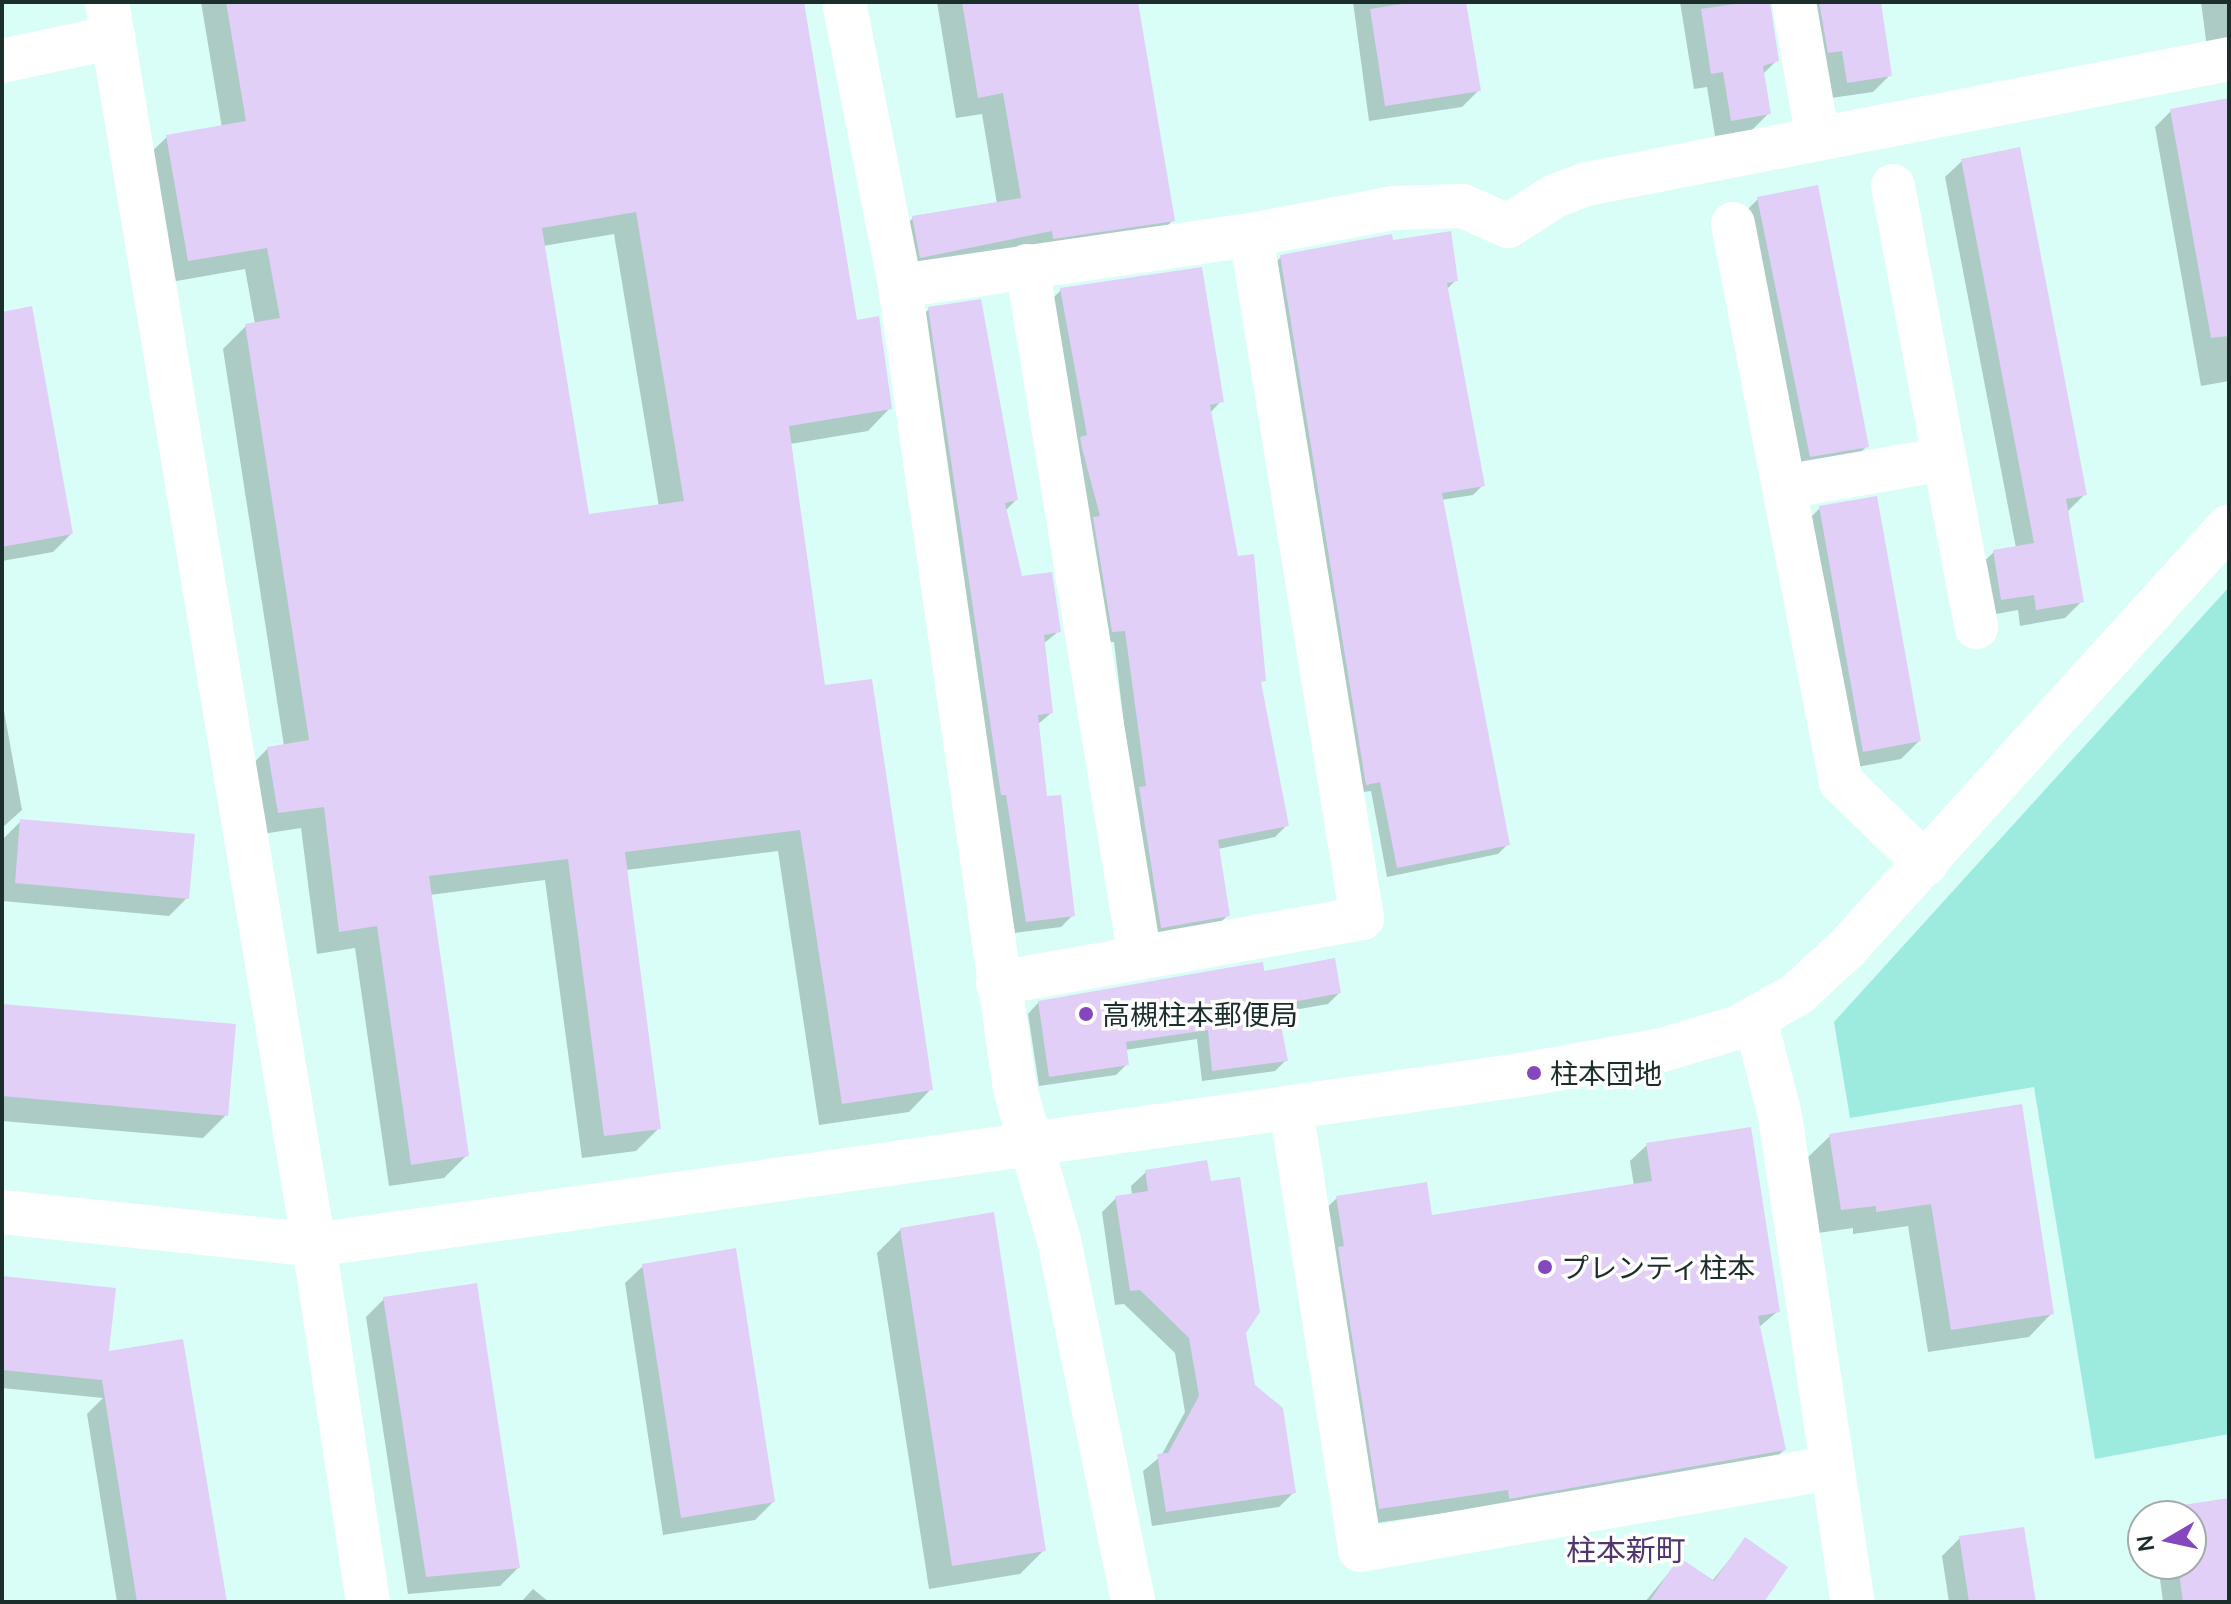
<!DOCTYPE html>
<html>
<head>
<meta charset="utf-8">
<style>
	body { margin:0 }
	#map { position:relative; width:2231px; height:1604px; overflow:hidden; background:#d9fef7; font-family:Manrope,"Noto Sans JP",sans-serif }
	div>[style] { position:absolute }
	.green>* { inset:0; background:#9deade }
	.shadow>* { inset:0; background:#0003 }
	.building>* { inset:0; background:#e1cff8 }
	.minor>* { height:44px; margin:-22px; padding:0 22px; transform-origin:22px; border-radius:22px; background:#fff }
	.tertiary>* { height:44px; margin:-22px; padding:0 22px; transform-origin:22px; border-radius:22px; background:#fff }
	.dots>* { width:22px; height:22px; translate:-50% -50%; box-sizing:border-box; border:4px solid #fff; border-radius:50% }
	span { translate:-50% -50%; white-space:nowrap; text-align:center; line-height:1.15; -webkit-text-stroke:7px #fff; paint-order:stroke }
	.poi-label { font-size:28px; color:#1c2e2b }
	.left { translate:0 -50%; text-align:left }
	.neighbourhood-label { font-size:30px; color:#51356f }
	.frame { position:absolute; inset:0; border:4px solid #1c2e2b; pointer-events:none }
	.north { position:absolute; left:2127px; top:1500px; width:80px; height:80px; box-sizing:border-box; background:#fff; border:2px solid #a4abaa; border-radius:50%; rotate:261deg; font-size:22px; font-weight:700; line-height:32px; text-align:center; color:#1c2e2b }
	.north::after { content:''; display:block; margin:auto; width:28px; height:36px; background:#8447bd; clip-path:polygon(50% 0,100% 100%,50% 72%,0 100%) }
</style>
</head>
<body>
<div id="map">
	<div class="green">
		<div style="clip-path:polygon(2229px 587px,2229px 1434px,2095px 1459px,2034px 1087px,1850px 1118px,1834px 1022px)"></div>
	</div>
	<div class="shadow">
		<div style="clip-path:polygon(evenodd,201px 2px,802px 2px,855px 322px,890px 408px,868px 431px,790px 444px,823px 688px,931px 1089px,909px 1112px,819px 1125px,778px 851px,626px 870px,659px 1128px,636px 1151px,582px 1158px,545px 880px,430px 895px,467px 1155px,444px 1178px,389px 1186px,355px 948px,317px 954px,301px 828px,256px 835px,246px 771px,268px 748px,284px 746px,223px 349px,246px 326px,255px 324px,245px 269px,165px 283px,144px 159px,167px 137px,222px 128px,201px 2px,614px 234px,659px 507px,588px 516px,543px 246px,614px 234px)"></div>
		<div style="clip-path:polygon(937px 2px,1136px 2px,1173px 220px,1151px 242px,899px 278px,891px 240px,913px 218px,997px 204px,982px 114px,956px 118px)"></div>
		<div style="clip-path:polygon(1353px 2px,1464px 2px,1478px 91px,1462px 107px,1369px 121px)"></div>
		<div style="clip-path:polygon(1680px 2px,1769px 2px,1777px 60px,1763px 74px,1769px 113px,1752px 130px,1715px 136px,1707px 87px,1694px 89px)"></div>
		<div style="clip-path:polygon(1796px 2px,1879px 2px,1890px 75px,1873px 92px,1831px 98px)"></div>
		<div style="clip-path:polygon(2201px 2px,2229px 2px,2229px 45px,2207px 48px)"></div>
		<div style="clip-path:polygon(2229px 100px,2229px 381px,2201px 386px,2155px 127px,2171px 111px)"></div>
		<div style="clip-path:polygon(1962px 161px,2085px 494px,2068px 511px,2081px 602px,2065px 618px,2020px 626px,2018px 610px,1985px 616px,1977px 568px,1994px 552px,2016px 548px,1945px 177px)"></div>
		<div style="clip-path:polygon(1758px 199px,1867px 446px,1849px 464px,1792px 474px,1740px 217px)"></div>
		<div style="clip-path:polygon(1391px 242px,1456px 280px,1446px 290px,1483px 485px,1473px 495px,1441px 500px,1508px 844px,1498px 854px,1387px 877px,1371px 791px,1356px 793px,1271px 267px,1281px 257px)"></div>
		<div style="clip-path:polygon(1061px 290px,1221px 401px,1210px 413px,1287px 825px,1275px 837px,1218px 849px,1228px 915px,1216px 927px,1150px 939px,1114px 642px,1101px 643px,1049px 302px)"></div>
		<div style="clip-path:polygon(929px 309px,1016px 500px,1005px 511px,1021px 578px,1059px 631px,1043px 644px,1051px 713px,1037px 725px,1045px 799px,1073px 915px,1061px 927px,1015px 933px,917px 321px)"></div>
		<div style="clip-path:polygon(2px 314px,71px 534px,53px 552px,2px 561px)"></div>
		<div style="clip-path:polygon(1820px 508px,1919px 741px,1901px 759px,1846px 769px,1802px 526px)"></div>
		<div style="clip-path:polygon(2px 700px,22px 810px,2px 828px)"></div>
		<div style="clip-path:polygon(21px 821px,187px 898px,169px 916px,2px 901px,3px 839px)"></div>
		<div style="clip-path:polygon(1262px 973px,1339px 993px,1328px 1004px,1277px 1013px,1286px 1060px,1275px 1071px,1202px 1081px,1197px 1039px,1125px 1050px,1127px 1064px,1116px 1075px,1039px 1086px,1028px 1014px,1038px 1003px)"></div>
		<div style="clip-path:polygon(2px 1006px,226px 1115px,203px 1138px,2px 1121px)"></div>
		<div style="clip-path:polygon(2020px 1106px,2052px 1313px,2029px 1337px,1928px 1352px,1908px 1226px,1853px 1234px,1853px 1228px,1818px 1233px,1806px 1159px,1830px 1136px)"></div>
		<div style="clip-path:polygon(1647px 1145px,1778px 1311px,1758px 1328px,1784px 1450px,1767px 1466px,1363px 1525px,1320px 1214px,1337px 1198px,1430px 1217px,1634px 1186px,1630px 1161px)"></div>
		<div style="clip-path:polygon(1146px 1172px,1244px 1333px,1253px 1386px,1294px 1492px,1279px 1507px,1152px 1526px,1143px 1471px,1161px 1456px,1185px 1412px,1175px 1353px,1124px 1304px,1115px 1305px,1102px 1212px,1116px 1198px,1132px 1195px,1131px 1186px)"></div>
		<div style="clip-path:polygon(901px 1229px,1044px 1550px,1020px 1574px,929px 1589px,877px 1253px)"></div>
		<div style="clip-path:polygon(643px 1266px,773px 1502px,755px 1520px,663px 1535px,625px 1283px)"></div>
		<div style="clip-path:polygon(2px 1278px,107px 1354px,225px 1602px,117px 1602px,87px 1414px,103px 1398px,2px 1388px)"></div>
		<div style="clip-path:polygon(384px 1299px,518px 1568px,500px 1586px,408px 1594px,366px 1317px)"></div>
		<div style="clip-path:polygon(2229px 1500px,2229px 1602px,2163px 1602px,2158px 1564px,2191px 1564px,2191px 1516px,2163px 1516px,2170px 1509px)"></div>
		<div style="clip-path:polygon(1960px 1538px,2034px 1602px,1949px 1602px,1942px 1556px)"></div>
		<div style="clip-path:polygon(1745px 1540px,1762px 1602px,1645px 1602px,1680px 1559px,1713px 1580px)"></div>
		<div style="clip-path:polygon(533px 1589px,549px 1602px,521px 1602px)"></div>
	</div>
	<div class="building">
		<div style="clip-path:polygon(evenodd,226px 2px,804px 2px,857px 320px,879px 316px,892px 409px,789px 426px,825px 685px,872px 679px,933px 1090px,842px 1104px,800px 830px,625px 852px,661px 1129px,604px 1136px,568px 859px,429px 876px,469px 1156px,411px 1165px,377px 926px,339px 932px,324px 807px,278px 813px,267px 747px,309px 740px,245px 324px,280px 318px,267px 248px,188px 261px,166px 135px,246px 121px,226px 2px,636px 212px,684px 501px,589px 514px,542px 228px,636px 212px)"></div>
		<div style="clip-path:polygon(962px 2px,1138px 2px,1175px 221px,1053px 239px,1052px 231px,920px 258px,912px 216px,1021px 198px,1003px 93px,978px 98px)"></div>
		<div style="clip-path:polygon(1414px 2px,1466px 2px,1481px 91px,1385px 106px,1370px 9px)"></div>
		<div style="clip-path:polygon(1747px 2px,1770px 2px,1779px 61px,1763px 66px,1771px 114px,1731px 121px,1723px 72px,1711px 74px,1701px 9px)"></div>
		<div style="clip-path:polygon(1819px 2px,1881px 2px,1892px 76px,1847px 83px,1842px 51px,1828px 53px)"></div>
		<div style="clip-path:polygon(2229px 98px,2229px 336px,2211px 338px,2170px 109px)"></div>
		<div style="clip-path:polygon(2020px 147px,2087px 495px,2066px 499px,2084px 602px,2036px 610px,2034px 595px,2001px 600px,1993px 550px,2034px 543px,1961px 159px)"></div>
		<div style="clip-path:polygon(1818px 185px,1869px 447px,1810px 457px,1757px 197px)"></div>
		<div style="clip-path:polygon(1451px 231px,1458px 281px,1447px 283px,1485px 486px,1442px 493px,1510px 845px,1397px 868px,1380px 782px,1366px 785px,1280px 255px,1392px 234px,1393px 240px)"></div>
		<div style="clip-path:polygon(1202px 267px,1224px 402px,1210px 405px,1238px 556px,1254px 554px,1266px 681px,1261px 682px,1289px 826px,1218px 840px,1230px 916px,1161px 928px,1139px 787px,1146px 786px,1125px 631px,1112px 632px,1093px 517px,1100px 516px,1082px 448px,1080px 437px,1087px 435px,1060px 288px)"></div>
		<div style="clip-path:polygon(981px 299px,1018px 500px,1005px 503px,1022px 576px,1052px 572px,1061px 632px,1044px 635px,1053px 713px,1038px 715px,1047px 796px,1061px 795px,1075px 916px,1026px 922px,1006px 795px,1001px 795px,928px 307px)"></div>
		<div style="clip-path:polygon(32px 306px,73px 534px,2px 547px,2px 312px)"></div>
		<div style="clip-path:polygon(1877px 496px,1921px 741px,1863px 752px,1819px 506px)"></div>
		<div style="clip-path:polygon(20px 819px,195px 834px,189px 899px,15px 883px)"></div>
		<div style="clip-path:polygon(1335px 958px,1341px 993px,1277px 1005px,1288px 1061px,1212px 1071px,1208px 1030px,1126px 1042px,1129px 1065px,1049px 1077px,1038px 1001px,1238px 966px,1263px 962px,1264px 971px)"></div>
		<div style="clip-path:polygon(2px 1004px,236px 1024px,228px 1116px,2px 1096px)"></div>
		<div style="clip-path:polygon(2022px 1104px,2054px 1314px,1951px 1330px,1931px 1204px,1876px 1212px,1876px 1206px,1841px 1210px,1829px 1134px)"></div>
		<div style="clip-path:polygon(1751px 1127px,1780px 1312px,1758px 1316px,1786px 1450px,1509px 1499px,1508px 1490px,1379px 1509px,1338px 1247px,1344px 1246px,1336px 1196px,1427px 1182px,1432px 1215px,1652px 1181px,1646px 1143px)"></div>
		<div style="clip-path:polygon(1207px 1160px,1211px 1181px,1240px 1177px,1260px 1312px,1246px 1333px,1255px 1385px,1283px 1408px,1296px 1493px,1166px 1512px,1157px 1454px,1168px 1453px,1199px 1396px,1189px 1338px,1140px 1290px,1130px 1291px,1115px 1196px,1148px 1191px,1145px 1170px)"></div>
		<div style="clip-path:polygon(994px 1212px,1046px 1551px,952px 1566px,900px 1228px)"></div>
		<div style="clip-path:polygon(736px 1248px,775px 1502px,681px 1518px,642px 1264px)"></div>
		<div style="clip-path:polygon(2px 1276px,116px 1288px,109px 1351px,183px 1339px,227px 1602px,137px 1602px,102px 1380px,2px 1370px)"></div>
		<div style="clip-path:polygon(477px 1283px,520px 1568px,426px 1577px,383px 1297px)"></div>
		<div style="clip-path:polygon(2229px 1498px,2229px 1602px,2183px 1602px,2178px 1564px,2191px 1564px,2191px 1516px,2170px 1516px,2169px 1507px)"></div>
		<div style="clip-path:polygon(2024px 1527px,2036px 1602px,1969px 1602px,1959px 1536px)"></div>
		<div style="clip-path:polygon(1745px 1537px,1788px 1567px,1764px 1602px,1649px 1602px,1679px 1557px,1714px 1581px)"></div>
	</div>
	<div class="minor">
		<div style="left:107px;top:2px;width:1260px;rotate:80.55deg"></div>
		<div style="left:314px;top:1245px;width:361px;rotate:81.4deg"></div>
		<div style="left:844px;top:2px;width:289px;rotate:78.8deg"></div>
		<div style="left:900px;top:286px;width:811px;rotate:81.85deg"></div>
		<div style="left:1015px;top:1089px;width:157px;rotate:73.8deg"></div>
		<div style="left:1059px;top:1240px;width:369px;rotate:78.4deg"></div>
		<div style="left:1794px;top:2px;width:139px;rotate:80.1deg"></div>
		<div style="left:2px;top:61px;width:114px;rotate:-12.2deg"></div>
		<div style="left:1893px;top:186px;width:449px;rotate:79.3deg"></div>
		<div style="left:1733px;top:224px;width:568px;rotate:79.05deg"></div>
		<div style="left:1841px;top:782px;width:118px;rotate:44deg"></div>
		<div style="left:1027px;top:266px;width:701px;rotate:80.73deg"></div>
		<div style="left:900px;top:286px;width:355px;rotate:-8.3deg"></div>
		<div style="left:1251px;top:235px;width:144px;rotate:-10.8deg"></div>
		<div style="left:1392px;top:208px;width:71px;rotate:-1.6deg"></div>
		<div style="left:1463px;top:206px;width:49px;rotate:24deg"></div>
		<div style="left:1508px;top:226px;width:56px;rotate:-32.6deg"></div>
		<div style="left:1555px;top:196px;width:34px;rotate:-21deg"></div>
		<div style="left:1587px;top:184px;width:654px;rotate:-11.02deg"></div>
		<div style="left:1784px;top:487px;width:162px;rotate:-9.9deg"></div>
		<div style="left:998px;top:983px;width:370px;rotate:-10.1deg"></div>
		<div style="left:1362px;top:918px;width:692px;rotate:-99.23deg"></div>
		<div style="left:1755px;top:1019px;width:100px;rotate:75.5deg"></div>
		<div style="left:1780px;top:1116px;width:491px;rotate:81.5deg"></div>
		<div style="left:1291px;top:1108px;width:447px;rotate:81.1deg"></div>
		<div style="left:1360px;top:1550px;width:478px;rotate:-9.9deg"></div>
		<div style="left:2px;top:1212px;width:314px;rotate:6deg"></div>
	</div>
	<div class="tertiary">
		<div style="left:314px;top:1245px;width:1232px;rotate:-8.02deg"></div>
		<div style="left:1534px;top:1073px;width:130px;rotate:-10.2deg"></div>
		<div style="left:1662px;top:1050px;width:80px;rotate:-16.6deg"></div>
		<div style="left:1739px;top:1027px;width:67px;rotate:-29.6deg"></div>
		<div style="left:1797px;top:994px;width:68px;rotate:-42.6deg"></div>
		<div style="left:1847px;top:948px;width:569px;rotate:-47.85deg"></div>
	</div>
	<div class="dots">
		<div style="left:1086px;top:1014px;background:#8447bd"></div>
		<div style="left:1534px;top:1073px;background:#8447bd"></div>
		<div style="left:1545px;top:1267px;background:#8447bd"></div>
	</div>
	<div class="poi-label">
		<span class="left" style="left:1102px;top:1014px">高槻柱本郵便局</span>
		<span class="left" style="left:1550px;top:1073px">柱本団地</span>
		<span class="left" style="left:1561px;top:1267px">プレンティ柱本</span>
	</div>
	<div class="neighbourhood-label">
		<span style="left:1626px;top:1550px">柱本新町</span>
	</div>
	<div class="frame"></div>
	<div class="north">N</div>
</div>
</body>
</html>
